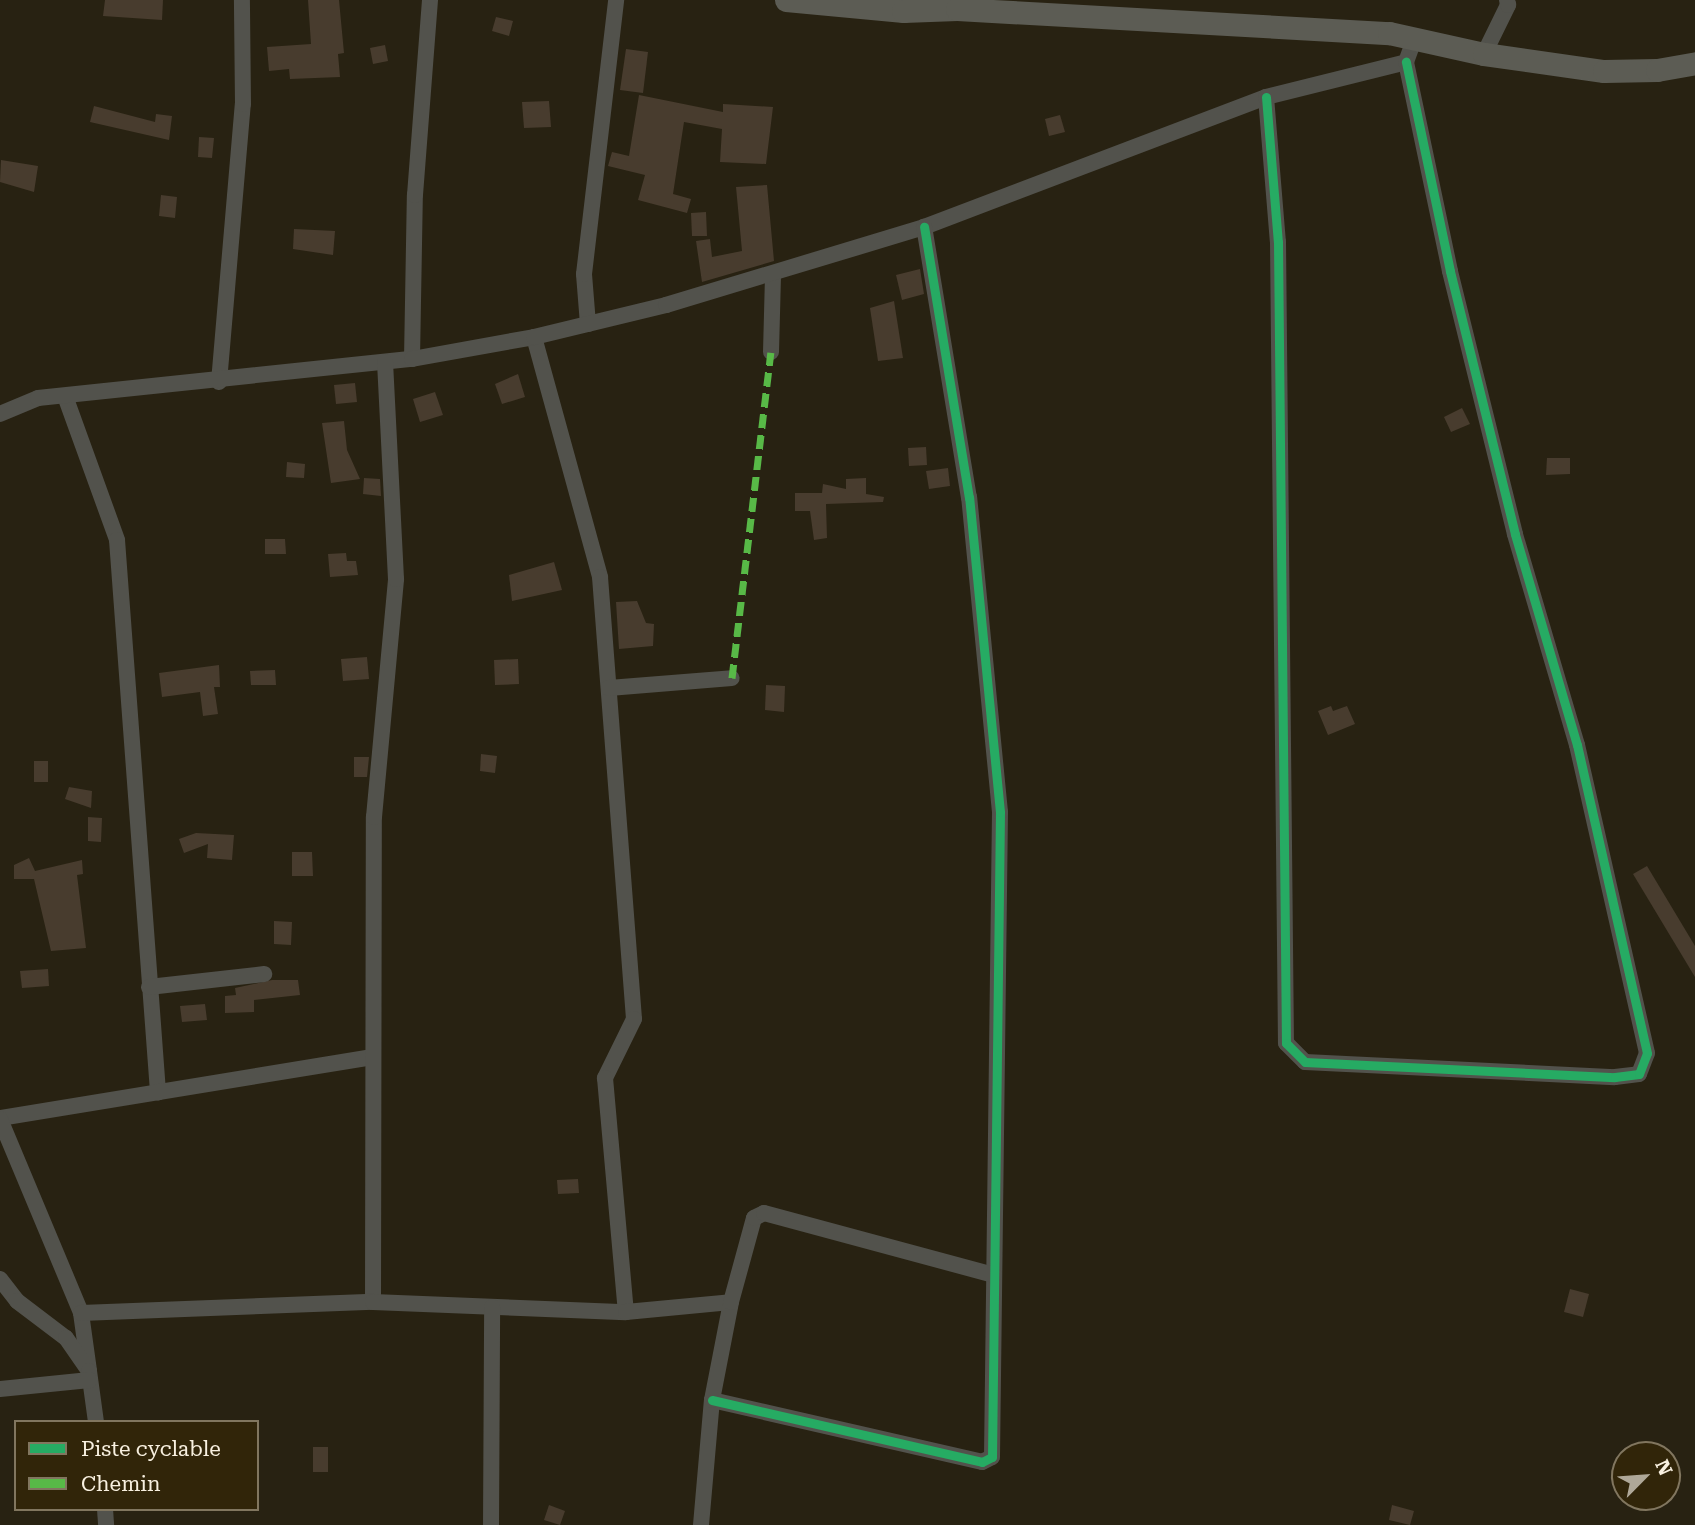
<!DOCTYPE html>
<html>
<head>
<meta charset="utf-8">
<style>
	body { margin:0 }
	#map { position:relative; width:1695px; height:1525px; overflow:hidden; background:#282212; font-family:"Roboto Serif",serif }
	div>[style] { position:absolute }
	.building>* { inset:0; background:#483c2e }
	.street>* { height:16px; margin:-8px; padding:0 8px; transform-origin:8px; border-radius:8px; background:#52524c }
	.secondary>* { height:23px; margin:-11.5px; padding:0 11.5px; transform-origin:11.5px; border-radius:11.5px; background:#5c5c54 }
	.quiet>* { height:7px; margin-top:-3.5px; transform-origin:0; background:repeating-linear-gradient(90deg,#58b947 0 14px,transparent 0 21px) }
	.cycleway>* { height:9px; margin:-4.5px; padding:0 4.5px; transform-origin:4.5px; border-radius:4.5px; background:#26ab63 }
	span { translate:-50% -50%; white-space:nowrap; text-align:center; line-height:1.15; -webkit-text-stroke:7px #312509; paint-order:stroke }
	.legend { position:absolute; left:14px; top:1420px; width:245px; height:91px; box-sizing:border-box; background:#312509; border:2px solid #81765f; margin:0; padding:9px 12px; list-style:none; font-size:21px; color:#f8f0e0 }
	.legend li { display:flex; align-items:center; gap:14px; height:35px }
	.legend b { width:35px; border:2px solid #81765f }
	.north { position:absolute; left:1611px; top:1441px; width:70px; height:70px; box-sizing:border-box; background:#312509; border:2px solid #81765f; border-radius:50%; rotate:65deg; font-size:19px; font-weight:700; line-height:28px; text-align:center; color:#f8f0e0 }
	.north::after { content:''; display:block; margin:auto; width:24px; height:32px; background:#afa898; clip-path:polygon(50% 0,100% 100%,50% 72%,0 100%) }
</style>
</head>
<body>
<div id="map">
	<div class="building">
		<div style="clip-path:polygon(105px 0,163px 0,162px 20px,103px 16px)"></div>
		<div style="clip-path:polygon(308px 0,339px 0,344px 53px,338px 54px,340px 77px,290px 79px,289px 69px,269px 71px,267px 47px,311px 44px)"></div>
		<div style="clip-path:polygon(496px 17px,513px 21px,509px 36px,492px 31px)"></div>
		<div style="clip-path:polygon(385px 45px,388px 61px,373px 64px,370px 48px)"></div>
		<div style="clip-path:polygon(626px 49px,648px 52px,643px 93px,620px 90px)"></div>
		<div style="clip-path:polygon(639px 95px,723px 112px,723px 104px,773px 107px,766px 164px,720px 162px,722px 129px,684px 122px,673px 194px,691px 199px,687px 213px,638px 200px,645px 175px,608px 166px,612px 152px,629px 156px)"></div>
		<div style="clip-path:polygon(549px 101px,551px 127px,524px 128px,522px 102px)"></div>
		<div style="clip-path:polygon(94px 106px,155px 122px,156px 114px,172px 116px,169px 140px,90px 122px)"></div>
		<div style="clip-path:polygon(1060px 115px,1065px 132px,1049px 136px,1045px 119px)"></div>
		<div style="clip-path:polygon(199px 137px,214px 138px,212px 158px,198px 157px)"></div>
		<div style="clip-path:polygon(1px 160px,38px 166px,34px 192px,0 182px)"></div>
		<div style="clip-path:polygon(767px 185px,774px 261px,702px 282px,696px 241px,710px 239px,712px 257px,742px 251px,736px 187px)"></div>
		<div style="clip-path:polygon(161px 195px,177px 197px,175px 218px,159px 216px)"></div>
		<div style="clip-path:polygon(706px 212px,707px 236px,692px 236px,691px 213px)"></div>
		<div style="clip-path:polygon(294px 229px,335px 231px,333px 255px,293px 249px)"></div>
		<div style="clip-path:polygon(920px 269px,924px 294px,902px 300px,896px 275px)"></div>
		<div style="clip-path:polygon(894px 301px,903px 358px,878px 361px,870px 308px)"></div>
		<div style="clip-path:polygon(518px 374px,525px 397px,502px 404px,495px 384px)"></div>
		<div style="clip-path:polygon(355px 383px,357px 402px,336px 404px,334px 385px)"></div>
		<div style="clip-path:polygon(435px 392px,443px 415px,420px 422px,413px 399px)"></div>
		<div style="clip-path:polygon(1462px 408px,1470px 424px,1451px 432px,1444px 417px)"></div>
		<div style="clip-path:polygon(344px 421px,347px 450px,360px 479px,331px 483px,322px 423px)"></div>
		<div style="clip-path:polygon(926px 447px,927px 465px,909px 466px,908px 448px)"></div>
		<div style="clip-path:polygon(1547px 458px,1570px 458px,1570px 474px,1546px 475px)"></div>
		<div style="clip-path:polygon(287px 462px,305px 464px,304px 478px,286px 477px)"></div>
		<div style="clip-path:polygon(948px 468px,950px 486px,929px 489px,926px 471px)"></div>
		<div style="clip-path:polygon(364px 478px,380px 479px,381px 496px,363px 494px)"></div>
		<div style="clip-path:polygon(866px 478px,866px 494px,884px 497px,883px 502px,826px 504px,827px 538px,814px 540px,810px 511px,795px 511px,795px 493px,822px 493px,823px 484px,846px 489px,846px 479px)"></div>
		<div style="clip-path:polygon(265px 539px,285px 539px,286px 554px,265px 554px)"></div>
		<div style="clip-path:polygon(346px 553px,347px 561px,356px 561px,358px 575px,330px 577px,328px 554px)"></div>
		<div style="clip-path:polygon(554px 562px,562px 590px,512px 601px,509px 575px)"></div>
		<div style="clip-path:polygon(637px 601px,646px 623px,654px 624px,653px 646px,619px 649px,616px 602px)"></div>
		<div style="clip-path:polygon(367px 657px,369px 679px,343px 681px,341px 659px)"></div>
		<div style="clip-path:polygon(518px 659px,519px 684px,495px 685px,494px 660px)"></div>
		<div style="clip-path:polygon(219px 665px,220px 687px,214px 687px,218px 714px,203px 716px,200px 692px,162px 697px,159px 673px)"></div>
		<div style="clip-path:polygon(275px 670px,276px 685px,251px 685px,250px 671px)"></div>
		<div style="clip-path:polygon(766px 685px,785px 686px,784px 712px,765px 710px)"></div>
		<div style="clip-path:polygon(1331px 706px,1333px 711px,1347px 706px,1355px 724px,1328px 735px,1318px 711px)"></div>
		<div style="clip-path:polygon(481px 754px,497px 756px,495px 773px,480px 771px)"></div>
		<div style="clip-path:polygon(354px 757px,369px 757px,367px 777px,354px 777px)"></div>
		<div style="clip-path:polygon(34px 761px,48px 761px,48px 782px,34px 782px)"></div>
		<div style="clip-path:polygon(69px 787px,92px 791px,91px 808px,65px 799px)"></div>
		<div style="clip-path:polygon(88px 817px,102px 818px,101px 842px,88px 841px)"></div>
		<div style="clip-path:polygon(196px 833px,234px 835px,232px 860px,207px 858px,208px 844px,184px 853px,179px 839px)"></div>
		<div style="clip-path:polygon(292px 852px,312px 852px,313px 876px,292px 876px)"></div>
		<div style="clip-path:polygon(29px 858px,35px 871px,82px 860px,83px 874px,77px 875px,86px 948px,51px 951px,34px 879px,14px 879px,14px 865px)"></div>
		<div style="clip-path:polygon(1647px 866px,1695px 946px,1695px 977px,1633px 874px)"></div>
		<div style="clip-path:polygon(274px 921px,292px 922px,291px 945px,274px 944px)"></div>
		<div style="clip-path:polygon(48px 969px,49px 986px,22px 988px,20px 971px)"></div>
		<div style="clip-path:polygon(272px 980px,298px 980px,300px 995px,254px 1000px,254px 1012px,225px 1013px,225px 996px,236px 995px,235px 988px)"></div>
		<div style="clip-path:polygon(205px 1004px,207px 1020px,182px 1022px,180px 1006px)"></div>
		<div style="clip-path:polygon(578px 1179px,579px 1193px,558px 1194px,557px 1180px)"></div>
		<div style="clip-path:polygon(1570px 1289px,1589px 1294px,1583px 1317px,1564px 1312px)"></div>
		<div style="clip-path:polygon(313px 1447px,328px 1447px,328px 1472px,313px 1472px)"></div>
		<div style="clip-path:polygon(549px 1505px,565px 1511px,560px 1525px,544px 1520px)"></div>
		<div style="clip-path:polygon(1392px 1505px,1414px 1511px,1410px 1525px,1389px 1520px)"></div>
	</div>
	<div class="street">
		<div style="left:1484px;top:54px;width:55px;rotate:-63.9deg"></div>
		<div style="left:1508px;top:5px;width:5px;rotate:-101deg"></div>
		<div style="left:1266px;top:97px;width:145px;rotate:85.3deg"></div>
		<div style="left:1278px;top:242px;width:801px;rotate:89.43deg"></div>
		<div style="left:1286px;top:1043px;width:27px;rotate:45deg"></div>
		<div style="left:1305px;top:1062px;width:310px;rotate:2.8deg"></div>
		<div style="left:1615px;top:1077px;width:24px;rotate:-7deg"></div>
		<div style="left:1639px;top:1074px;width:22px;rotate:-69deg"></div>
		<div style="left:1647px;top:1053px;width:316px;rotate:-102.8deg"></div>
		<div style="left:1577px;top:745px;width:220px;rotate:-106.4deg"></div>
		<div style="left:1515px;top:534px;width:271px;rotate:-103.9deg"></div>
		<div style="left:1450px;top:271px;width:214px;rotate:-101.9deg"></div>
		<div style="left:588px;top:324px;width:50px;rotate:-94.6deg"></div>
		<div style="left:584px;top:274px;width:276px;rotate:-83.3deg"></div>
		<div style="left:534px;top:337px;width:249px;rotate:74.6deg"></div>
		<div style="left:600px;top:577px;width:443px;rotate:85.6deg"></div>
		<div style="left:634px;top:1019px;width:66px;rotate:116.2deg"></div>
		<div style="left:605px;top:1078px;width:235px;rotate:84.9deg"></div>
		<div style="left:771px;top:352px;width:78px;rotate:-88.5deg"></div>
		<div style="left:412px;top:359px;width:164px;rotate:-89deg"></div>
		<div style="left:415px;top:195px;width:196px;rotate:-85.6deg"></div>
		<div style="left:219px;top:382px;width:279px;rotate:-85.1deg"></div>
		<div style="left:243px;top:104px;width:104px;rotate:-90.6deg"></div>
		<div style="left:65px;top:396px;width:153px;rotate:70.1deg"></div>
		<div style="left:117px;top:540px;width:554px;rotate:85.75deg"></div>
		<div style="left:0;top:414px;width:41px;rotate:-22.8deg"></div>
		<div style="left:38px;top:398px;width:376px;rotate:-6deg"></div>
		<div style="left:412px;top:359px;width:124px;rotate:-10.2deg"></div>
		<div style="left:534px;top:337px;width:136px;rotate:-13.6deg"></div>
		<div style="left:666px;top:305px;width:270px;rotate:-16.8deg"></div>
		<div style="left:924px;top:227px;width:366px;rotate:-20.8deg"></div>
		<div style="left:1266px;top:97px;width:144px;rotate:-14deg"></div>
		<div style="left:1406px;top:62px;width:23px;rotate:-70deg"></div>
		<div style="left:609px;top:688px;width:123px;rotate:-4.6deg"></div>
		<div style="left:149px;top:987px;width:116px;rotate:-6.4deg"></div>
		<div style="left:0;top:1118px;width:376px;rotate:-9.3deg"></div>
		<div style="left:0;top:1119px;width:210px;rotate:67.3deg"></div>
		<div style="left:81px;top:1313px;width:59px;rotate:82.1deg"></div>
		<div style="left:0;top:1279px;width:28px;rotate:52deg"></div>
		<div style="left:17px;top:1301px;width:61px;rotate:37.1deg"></div>
		<div style="left:66px;top:1338px;width:40px;rotate:55.1deg"></div>
		<div style="left:89px;top:1371px;width:51px;rotate:82.2deg"></div>
		<div style="left:373px;top:1302px;width:485px;rotate:-89.9deg"></div>
		<div style="left:374px;top:817px;width:239px;rotate:-84.7deg"></div>
		<div style="left:396px;top:579px;width:217px;rotate:-92.9deg"></div>
		<div style="left:81px;top:1313px;width:292px;rotate:-2.2deg"></div>
		<div style="left:373px;top:1302px;width:253px;rotate:2.3deg"></div>
		<div style="left:626px;top:1312px;width:105px;rotate:-5.4deg"></div>
		<div style="left:0;top:1389px;width:90px;rotate:-5.7deg"></div>
		<div style="left:712px;top:1400px;width:277px;rotate:12.9deg"></div>
		<div style="left:982px;top:1462px;width:11px;rotate:-27deg"></div>
		<div style="left:992px;top:1457px;width:645px;rotate:-89.29deg"></div>
		<div style="left:1000px;top:812px;width:316px;rotate:-95.6deg"></div>
		<div style="left:969px;top:498px;width:275px;rotate:-99.4deg"></div>
		<div style="left:105px;top:1509px;width:16px;rotate:86deg"></div>
		<div style="left:491px;top:1525px;width:218px;rotate:-89.7deg"></div>
		<div style="left:701px;top:1525px;width:125px;rotate:-85deg"></div>
		<div style="left:712px;top:1400px;width:100px;rotate:-79deg"></div>
		<div style="left:731px;top:1302px;width:87px;rotate:-74.7deg"></div>
		<div style="left:754px;top:1218px;width:11px;rotate:-27deg"></div>
		<div style="left:764px;top:1213px;width:238px;rotate:15.1deg"></div>
	</div>
	<div class="secondary">
		<div style="left:786px;top:0;width:118px;rotate:5.4deg"></div>
		<div style="left:903px;top:11px;width:54px;rotate:-2.1deg"></div>
		<div style="left:957px;top:9px;width:433px;rotate:3.2deg"></div>
		<div style="left:1389px;top:33px;width:97px;rotate:12.5deg"></div>
		<div style="left:1484px;top:54px;width:121px;rotate:8.1deg"></div>
		<div style="left:1604px;top:71px;width:53px;rotate:-1.1deg"></div>
		<div style="left:1657px;top:70px;width:39px;rotate:-10deg"></div>
	</div>
	<div class="quiet">
		<div style="left:732px;top:678px;width:328px;rotate:-83.2deg"></div>
	</div>
	<div class="cycleway">
		<div style="left:1266px;top:97px;width:145px;rotate:85.3deg"></div>
		<div style="left:1278px;top:242px;width:801px;rotate:89.43deg"></div>
		<div style="left:1286px;top:1043px;width:27px;rotate:45deg"></div>
		<div style="left:1305px;top:1062px;width:310px;rotate:2.8deg"></div>
		<div style="left:1615px;top:1077px;width:24px;rotate:-7deg"></div>
		<div style="left:1639px;top:1074px;width:22px;rotate:-69deg"></div>
		<div style="left:1647px;top:1053px;width:316px;rotate:-102.8deg"></div>
		<div style="left:1577px;top:745px;width:220px;rotate:-106.4deg"></div>
		<div style="left:1515px;top:534px;width:271px;rotate:-103.9deg"></div>
		<div style="left:1450px;top:271px;width:214px;rotate:-101.9deg"></div>
		<div style="left:712px;top:1400px;width:277px;rotate:12.9deg"></div>
		<div style="left:982px;top:1462px;width:11px;rotate:-27deg"></div>
		<div style="left:992px;top:1457px;width:645px;rotate:-89.29deg"></div>
		<div style="left:1000px;top:812px;width:316px;rotate:-95.6deg"></div>
		<div style="left:969px;top:498px;width:275px;rotate:-99.4deg"></div>
	</div>
	<ul class="legend">
	<li><b style="height:9px;background:#26ab63"></b>Piste cyclable</li>
	<li><b style="height:9px;background:#58b947"></b>Chemin</li>
	</ul>
	<div class="north">N</div>
</div>
</body>
</html>
